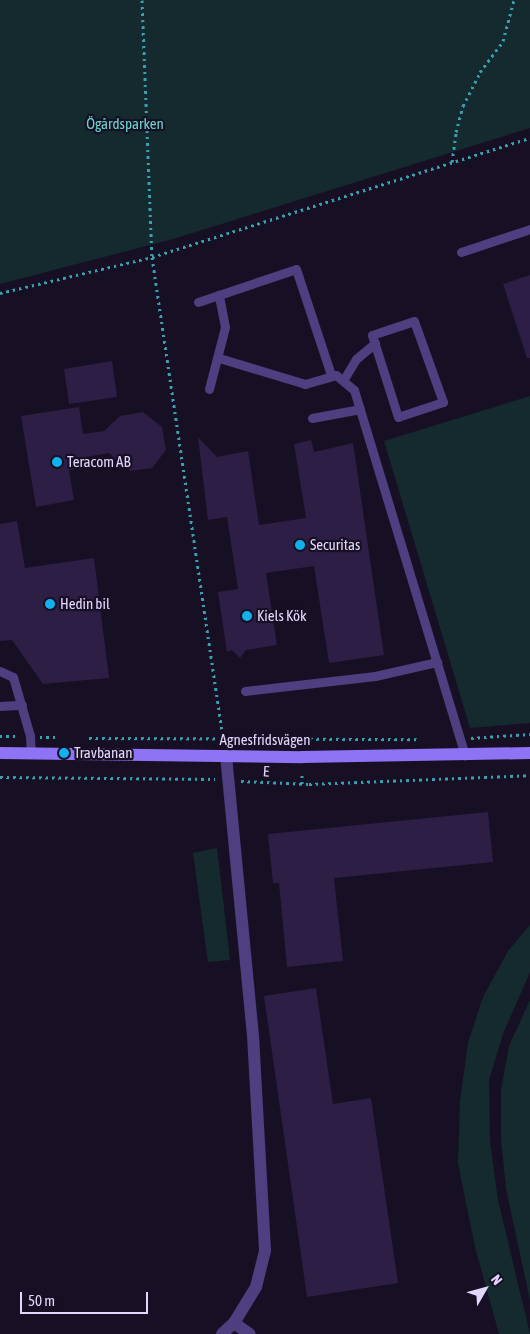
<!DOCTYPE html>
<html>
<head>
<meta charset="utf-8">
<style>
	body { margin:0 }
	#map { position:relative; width:530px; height:1334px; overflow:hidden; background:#171024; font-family:"Asap Condensed",sans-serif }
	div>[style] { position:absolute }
	.green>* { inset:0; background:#142a2e }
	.building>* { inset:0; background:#2c1e44 }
	.path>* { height:3px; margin-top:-1.5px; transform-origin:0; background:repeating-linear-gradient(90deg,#38a1af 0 2.5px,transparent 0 6.5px) }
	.service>* { height:9px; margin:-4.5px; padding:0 4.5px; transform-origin:4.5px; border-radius:4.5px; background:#4d3f80 }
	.minor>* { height:12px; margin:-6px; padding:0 6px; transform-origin:6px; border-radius:6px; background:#4d3f80 }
	.secondary>* { height:12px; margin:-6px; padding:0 6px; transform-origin:6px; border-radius:6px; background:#8e74f5 }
	.dots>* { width:14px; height:14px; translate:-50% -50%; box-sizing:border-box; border:2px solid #171024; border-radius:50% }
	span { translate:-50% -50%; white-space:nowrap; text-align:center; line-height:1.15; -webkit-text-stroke:4.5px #171024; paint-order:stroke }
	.park-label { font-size:15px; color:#67d7cf }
	.poi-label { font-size:15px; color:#e1d6fc }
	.left { translate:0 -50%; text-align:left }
	.street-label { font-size:15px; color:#e1d6fc }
	.north { position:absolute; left:460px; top:1264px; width:50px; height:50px; -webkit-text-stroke:4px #171024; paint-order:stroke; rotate:52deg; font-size:14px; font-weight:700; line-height:20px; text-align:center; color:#e1d6fc }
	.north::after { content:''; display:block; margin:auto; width:18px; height:22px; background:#e1d6fc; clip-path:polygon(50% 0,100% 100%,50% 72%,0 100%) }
	.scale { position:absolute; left:20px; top:1292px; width:128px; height:22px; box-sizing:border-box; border:2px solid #e1d6fc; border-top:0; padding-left:6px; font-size:15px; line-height:18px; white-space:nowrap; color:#e1d6fc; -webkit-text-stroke:4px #171024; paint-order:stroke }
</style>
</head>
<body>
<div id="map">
	<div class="green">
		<div style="clip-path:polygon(0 0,530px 0,530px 128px,173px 239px,0 284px)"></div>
		<div style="clip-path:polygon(530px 396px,530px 723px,470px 728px,384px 441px)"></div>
		<div style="clip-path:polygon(217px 848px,230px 960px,208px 962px,193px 853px)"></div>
		<div style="clip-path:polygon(530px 925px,530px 972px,503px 1034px,489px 1080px,490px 1141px,498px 1200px,530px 1334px,499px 1334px,475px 1247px,458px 1163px,460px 1101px,468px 1043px,483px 997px,508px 951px)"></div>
		<div style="clip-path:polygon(530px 1000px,530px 1300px,506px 1189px,501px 1138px,501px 1090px,509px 1046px)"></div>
	</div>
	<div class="building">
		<div style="clip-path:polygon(530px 275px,530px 358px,527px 358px,503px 284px)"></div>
		<div style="clip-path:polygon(112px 361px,117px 397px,69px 404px,64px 369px)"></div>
		<div style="clip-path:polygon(79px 407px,83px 434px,104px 431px,120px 416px,143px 412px,162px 427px,166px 450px,152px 468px,130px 471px,109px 453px,86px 457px,87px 467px,69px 470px,74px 500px,36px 507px,21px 416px)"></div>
		<div style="clip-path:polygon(198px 437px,217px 457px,248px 451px,259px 525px,306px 518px,294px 444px,311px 440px,314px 452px,353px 443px,384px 655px,329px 663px,314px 566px,266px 573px,277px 645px,246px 650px,240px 658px,232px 650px,227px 652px,218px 592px,238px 589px,227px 517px,208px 520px)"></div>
		<div style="clip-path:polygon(17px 521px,25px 568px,94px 558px,109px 678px,43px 684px,12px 640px,0 641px,0 524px)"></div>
		<div style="clip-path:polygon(488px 812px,493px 862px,334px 878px,343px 961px,287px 967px,279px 883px,273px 883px,268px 834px)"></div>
		<div style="clip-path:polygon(316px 988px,333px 1104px,371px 1098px,398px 1283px,307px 1297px,264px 996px)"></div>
	</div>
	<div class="path">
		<div style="left:142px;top:0;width:257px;rotate:87.8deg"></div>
		<div style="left:152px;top:257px;width:491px;rotate:81.6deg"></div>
		<div style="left:452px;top:162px;width:30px;rotate:-82deg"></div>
		<div style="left:456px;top:132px;width:27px;rotate:-75deg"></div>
		<div style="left:463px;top:106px;width:38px;rotate:-63deg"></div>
		<div style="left:480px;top:72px;width:39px;rotate:-53deg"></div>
		<div style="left:503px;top:41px;width:42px;rotate:-75deg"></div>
		<div style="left:0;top:293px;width:156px;rotate:-13.3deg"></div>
		<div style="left:152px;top:257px;width:396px;rotate:-17.5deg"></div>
		<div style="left:0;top:736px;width:19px"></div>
		<div style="left:40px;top:737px;width:17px"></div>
		<div style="left:89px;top:738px;width:331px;rotate:0.2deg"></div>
		<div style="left:471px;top:738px;width:59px;rotate:-3.9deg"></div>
		<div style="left:0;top:777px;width:215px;rotate:0.5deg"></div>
		<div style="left:241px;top:781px;width:68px;rotate:2.5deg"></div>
		<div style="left:309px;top:784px;width:221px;rotate:-2.3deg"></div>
		<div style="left:302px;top:784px;width:9px;rotate:-90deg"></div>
	</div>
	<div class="service">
		<div style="left:461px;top:252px;width:73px;rotate:-18.4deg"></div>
		<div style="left:198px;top:302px;width:103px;rotate:-18.6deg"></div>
		<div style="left:296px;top:269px;width:112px;rotate:71.7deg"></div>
		<div style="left:414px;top:321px;width:86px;rotate:70.3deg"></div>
		<div style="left:443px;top:402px;width:47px;rotate:161.6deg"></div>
		<div style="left:398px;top:417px;width:86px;rotate:-107.6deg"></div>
		<div style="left:372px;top:335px;width:44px;rotate:-18.4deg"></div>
		<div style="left:219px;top:358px;width:90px;rotate:16.8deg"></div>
		<div style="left:305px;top:384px;width:32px;rotate:-16deg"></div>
		<div style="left:336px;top:375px;width:23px;rotate:40deg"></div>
		<div style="left:354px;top:390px;width:382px;rotate:73.1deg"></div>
		<div style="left:344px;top:379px;width:23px;rotate:-59deg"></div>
		<div style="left:356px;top:359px;width:25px;rotate:-40deg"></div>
		<div style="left:209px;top:389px;width:64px;rotate:-75.5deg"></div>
		<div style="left:225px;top:327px;width:33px;rotate:-101deg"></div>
		<div style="left:312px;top:418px;width:49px;rotate:-10.6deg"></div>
		<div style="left:0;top:671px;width:14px;rotate:25deg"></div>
		<div style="left:13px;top:677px;width:61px;rotate:73.9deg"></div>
		<div style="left:30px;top:736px;width:17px;rotate:87deg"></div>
		<div style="left:245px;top:691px;width:131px;rotate:-6.6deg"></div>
		<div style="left:375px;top:676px;width:64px;rotate:-12.7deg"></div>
		<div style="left:0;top:706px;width:22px;rotate:-3deg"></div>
	</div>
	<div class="minor">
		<div style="left:234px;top:1323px;width:19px;rotate:35deg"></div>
		<div style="left:222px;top:1334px;width:16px;rotate:-43deg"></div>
		<div style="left:234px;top:1323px;width:42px;rotate:-58.6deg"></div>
		<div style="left:256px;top:1287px;width:38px;rotate:-76deg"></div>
		<div style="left:265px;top:1250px;width:214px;rotate:-93.2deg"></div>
		<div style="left:253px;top:1036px;width:281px;rotate:-95.5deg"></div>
	</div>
	<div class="secondary">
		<div style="left:0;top:753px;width:302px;rotate:0.8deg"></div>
		<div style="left:302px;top:757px;width:228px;rotate:-1deg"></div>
	</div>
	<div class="dots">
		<div style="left:57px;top:462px;background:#11b1ee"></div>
		<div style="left:300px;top:545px;background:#11b1ee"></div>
		<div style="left:50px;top:604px;background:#11b1ee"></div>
		<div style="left:247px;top:616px;background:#11b1ee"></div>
		<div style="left:64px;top:753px;background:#11b1ee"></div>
	</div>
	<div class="park-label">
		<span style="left:125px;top:124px">Ögårdsparken</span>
	</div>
	<div class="poi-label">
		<span class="left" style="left:67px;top:462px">Teracom AB</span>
		<span class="left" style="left:310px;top:545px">Securitas</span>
		<span class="left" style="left:60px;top:604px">Hedin bil</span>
		<span class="left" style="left:257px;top:616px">Kiels Kök</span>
		<span class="left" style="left:74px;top:753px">Travbanan</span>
	</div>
	<div class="street-label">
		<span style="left:265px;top:740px">Agnesfridsvägen</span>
		<span style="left:266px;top:771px;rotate:4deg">E</span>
	</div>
	<div class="north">N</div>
	<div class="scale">50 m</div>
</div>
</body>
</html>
